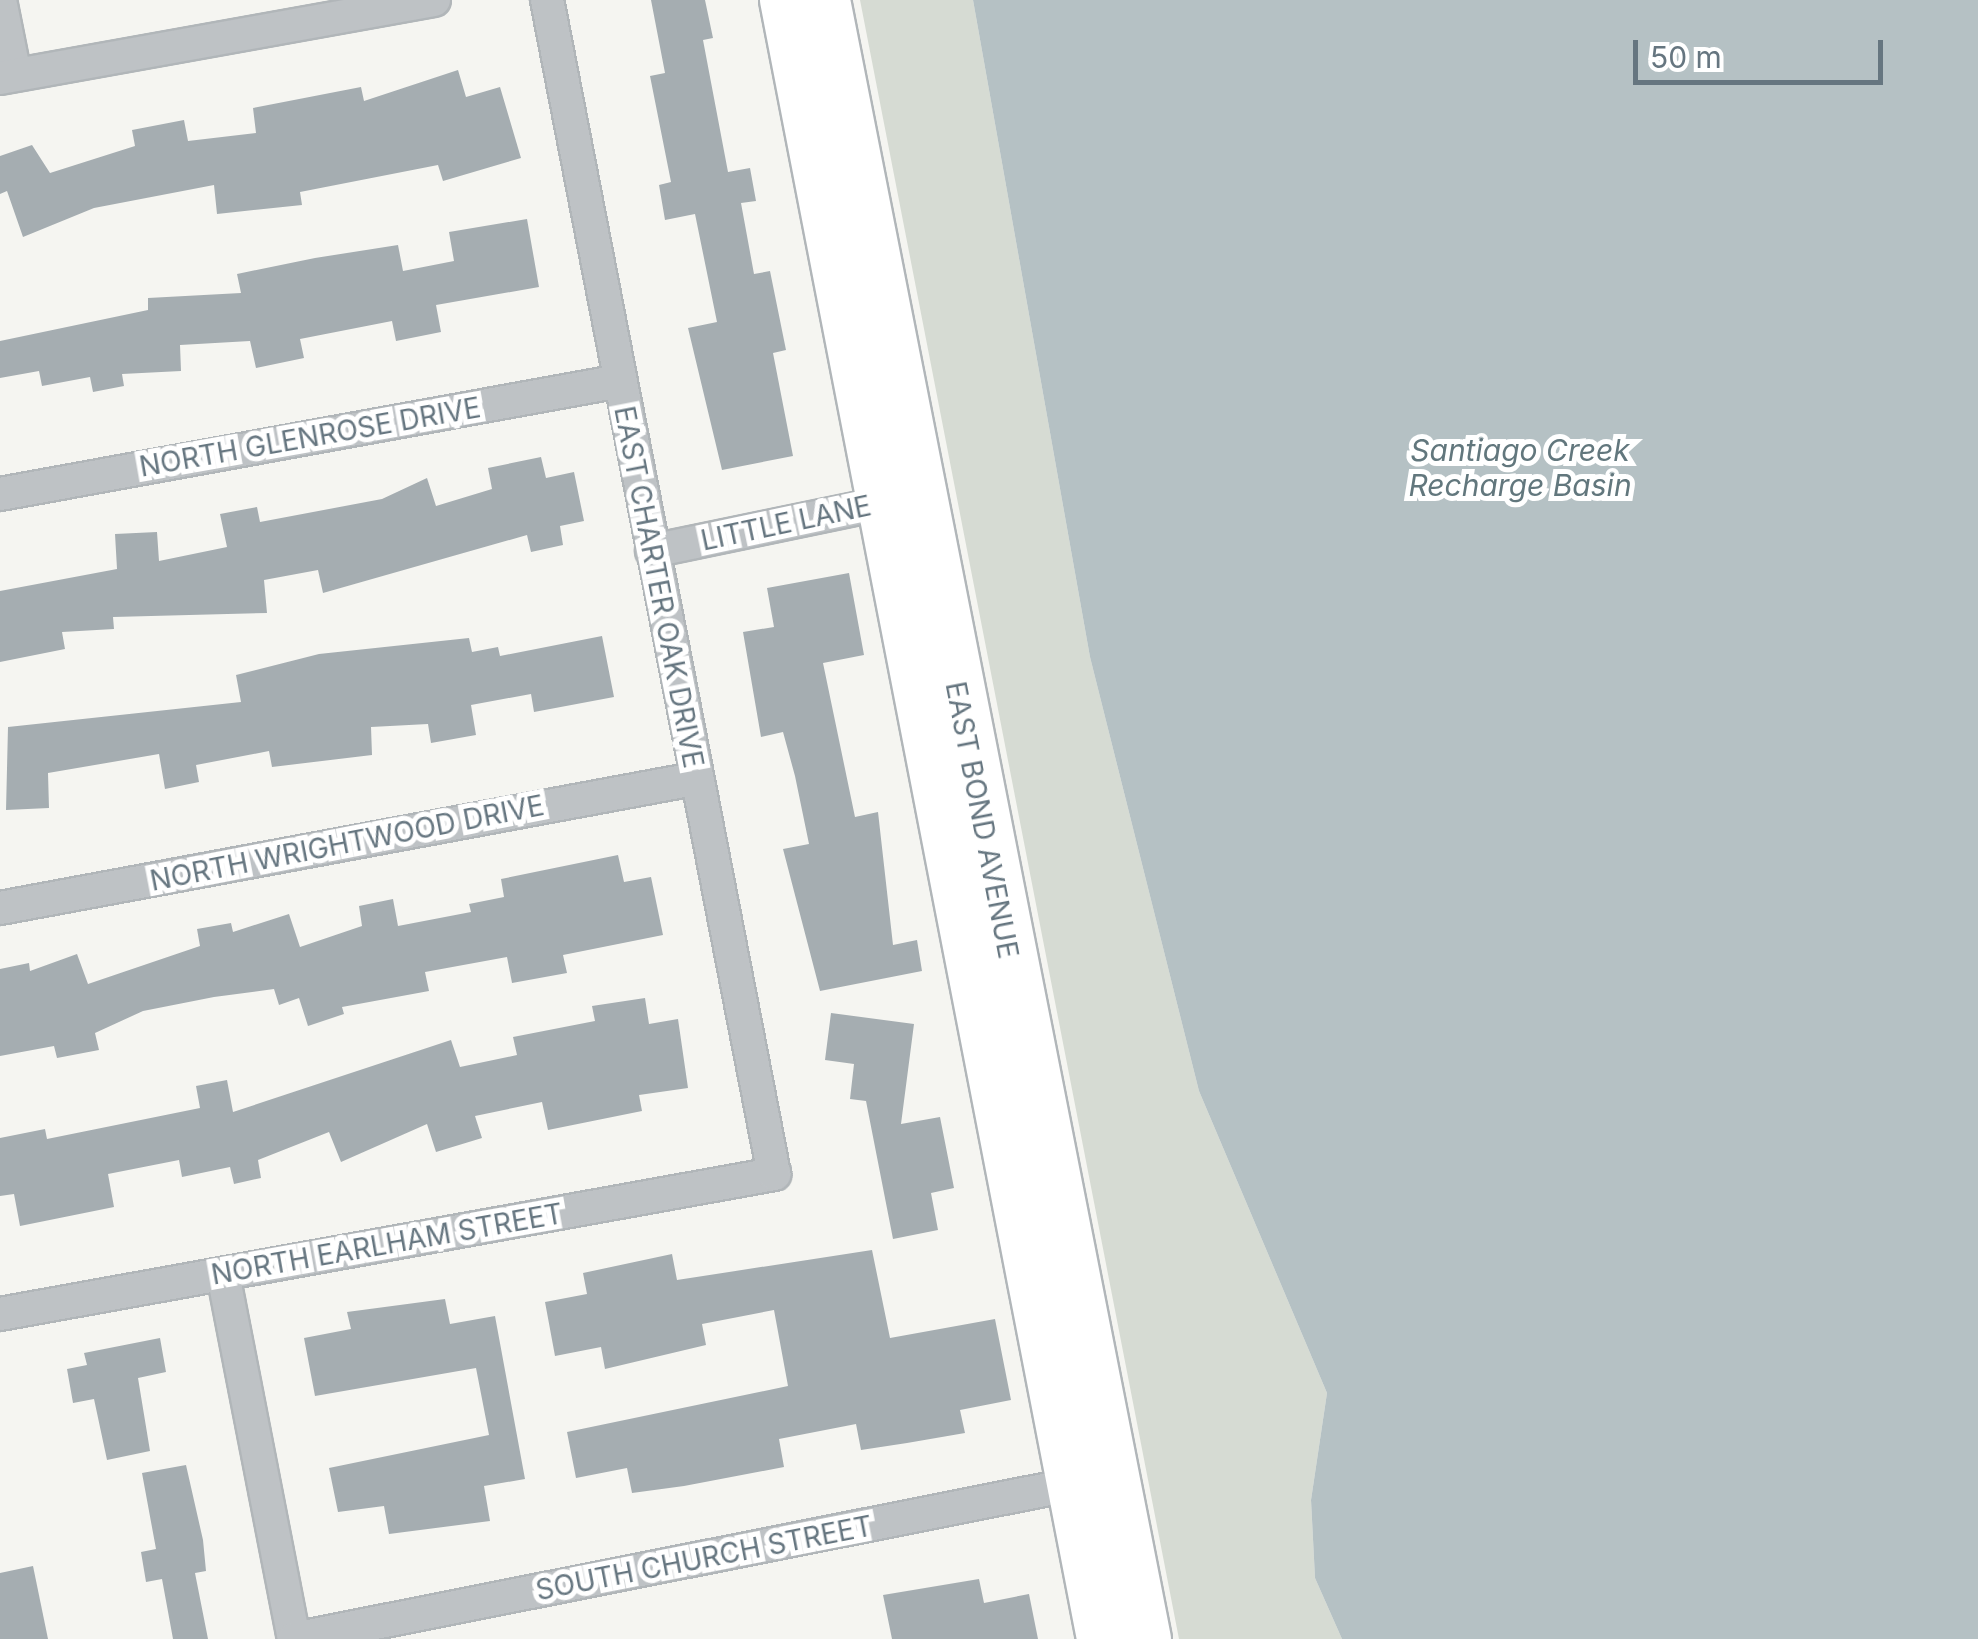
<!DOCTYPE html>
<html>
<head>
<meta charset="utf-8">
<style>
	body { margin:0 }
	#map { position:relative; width:1978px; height:1639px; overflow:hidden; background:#f5f5f1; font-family:Inter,sans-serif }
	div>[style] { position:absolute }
	.green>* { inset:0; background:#d6dbd3 }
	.water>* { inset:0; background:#b5c1c4 }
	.building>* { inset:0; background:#a5adb1 }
	.roads { filter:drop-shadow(2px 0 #b1b6b9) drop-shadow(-2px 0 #b1b6b9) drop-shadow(0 2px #b1b6b9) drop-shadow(0 -2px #b1b6b9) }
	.street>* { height:32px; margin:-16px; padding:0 16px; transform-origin:16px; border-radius:16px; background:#bec2c5 }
	.secondary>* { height:48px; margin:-24px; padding:0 24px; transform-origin:24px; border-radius:24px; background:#fff }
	span { translate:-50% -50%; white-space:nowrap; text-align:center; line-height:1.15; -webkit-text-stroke:10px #fff; paint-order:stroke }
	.street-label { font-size:28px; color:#667680 }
	.water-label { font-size:30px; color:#62777d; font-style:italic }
	.scale { position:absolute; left:1633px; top:40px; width:250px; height:45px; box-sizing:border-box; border:5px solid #667680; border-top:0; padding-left:12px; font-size:30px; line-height:35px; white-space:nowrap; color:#667680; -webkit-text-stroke:8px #fff; paint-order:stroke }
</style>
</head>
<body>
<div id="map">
	<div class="green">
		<div style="clip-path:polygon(860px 0,973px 0,1090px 657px,1199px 1091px,1327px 1393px,1311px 1500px,1315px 1578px,1342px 1639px,1179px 1639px)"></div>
	</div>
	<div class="water">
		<div style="clip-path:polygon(973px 0,1978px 0,1978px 1639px,1342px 1639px,1315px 1578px,1311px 1500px,1327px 1393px,1199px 1091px,1090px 657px)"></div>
	</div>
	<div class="building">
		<div style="clip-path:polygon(651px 0,705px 0,713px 38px,703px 40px,728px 172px,750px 168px,756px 201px,741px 203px,754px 274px,770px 271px,786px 350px,773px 353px,793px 456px,722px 470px,688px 328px,717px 322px,695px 214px,665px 220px,659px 185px,671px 182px,650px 76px,665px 73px)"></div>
		<div style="clip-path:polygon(458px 70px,466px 97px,500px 87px,521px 158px,443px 181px,438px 165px,300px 192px,302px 205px,217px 214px,214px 185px,94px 208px,23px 237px,7px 191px,0 194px,0 156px,32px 145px,50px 173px,135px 146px,132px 130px,184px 120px,188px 141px,256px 133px,253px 108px,361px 87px,364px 101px)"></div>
		<div style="clip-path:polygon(527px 219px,539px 287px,436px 305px,441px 332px,396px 341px,392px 321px,300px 339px,304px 358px,256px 368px,250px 341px,180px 345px,181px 371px,122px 374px,124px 386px,93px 392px,90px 377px,42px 386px,39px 371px,0 378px,0 341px,148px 310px,148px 298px,241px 293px,237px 274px,315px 258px,398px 245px,403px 271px,454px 261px,449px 232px)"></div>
		<div style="clip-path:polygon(541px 457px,546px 478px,574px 472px,584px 521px,560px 526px,563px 545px,531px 552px,527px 535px,323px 593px,318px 570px,264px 580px,267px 613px,113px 617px,114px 629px,62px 632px,65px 649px,0 662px,0 591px,117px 569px,115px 534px,157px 532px,159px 561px,227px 547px,220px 514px,257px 507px,260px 522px,382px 499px,427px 478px,436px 506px,492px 489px,488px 468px)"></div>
		<div style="clip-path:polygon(849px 573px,864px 655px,823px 663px,855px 817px,878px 812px,893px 945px,917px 940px,922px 971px,820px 991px,783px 849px,809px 844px,795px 776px,783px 732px,761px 737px,743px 632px,774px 627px,767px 588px)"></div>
		<div style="clip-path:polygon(602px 636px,614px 697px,534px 712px,531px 694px,471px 705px,476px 735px,431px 743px,428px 724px,371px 727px,372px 755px,272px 767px,269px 751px,196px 765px,199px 782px,165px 789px,159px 754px,48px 773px,49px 808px,6px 810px,8px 727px,241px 702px,236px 675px,319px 654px,469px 638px,472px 652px,498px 647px,500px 656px)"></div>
		<div style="clip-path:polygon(618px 855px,624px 882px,651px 877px,663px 935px,563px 955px,567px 973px,512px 983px,507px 957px,425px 972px,429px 991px,342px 1007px,344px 1014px,308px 1026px,299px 998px,279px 1005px,274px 989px,214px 997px,143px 1011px,95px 1033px,99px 1050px,57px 1058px,54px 1046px,0 1056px,0 969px,29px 963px,30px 971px,77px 954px,88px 984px,200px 946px,197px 929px,231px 923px,233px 932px,289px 914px,300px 947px,362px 926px,359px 906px,393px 899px,398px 926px,471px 912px,469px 904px,504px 897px,501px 879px)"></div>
		<div style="clip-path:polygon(645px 998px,649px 1024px,678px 1019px,688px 1088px,639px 1095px,642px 1111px,548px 1130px,542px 1102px,475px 1116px,482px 1138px,436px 1152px,427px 1124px,341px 1162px,329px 1132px,258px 1160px,261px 1178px,234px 1184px,230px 1167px,182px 1177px,179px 1160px,108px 1174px,114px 1207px,20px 1226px,14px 1194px,0 1196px,0 1138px,45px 1129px,47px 1139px,200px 1108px,196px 1086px,227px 1080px,233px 1112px,451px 1040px,460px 1067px,517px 1055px,513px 1037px,595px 1021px,592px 1006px)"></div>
		<div style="clip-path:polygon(831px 1013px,914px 1024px,901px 1124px,940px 1117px,954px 1188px,931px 1193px,938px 1230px,893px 1239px,866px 1101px,850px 1099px,854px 1064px,825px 1060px)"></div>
		<div style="clip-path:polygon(872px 1250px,890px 1338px,995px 1319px,1011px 1400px,960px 1410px,965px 1433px,907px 1443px,861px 1450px,856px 1424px,779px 1439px,784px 1467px,684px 1486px,632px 1493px,627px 1468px,576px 1478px,567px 1432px,788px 1386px,774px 1310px,702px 1324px,706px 1345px,605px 1369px,601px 1347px,555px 1356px,545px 1302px,587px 1294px,583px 1273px,672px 1254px,677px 1280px)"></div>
		<div style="clip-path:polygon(445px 1299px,450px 1324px,495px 1316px,525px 1479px,484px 1486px,490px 1521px,389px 1534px,384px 1506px,338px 1512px,329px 1468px,489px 1435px,476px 1368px,315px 1396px,304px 1338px,351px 1329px,347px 1312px)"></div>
		<div style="clip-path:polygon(160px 1338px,166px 1372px,138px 1378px,150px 1451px,107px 1460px,94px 1399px,73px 1403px,67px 1369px,87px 1365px,84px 1353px)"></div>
		<div style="clip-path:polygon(186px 1465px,203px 1540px,206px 1571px,195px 1573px,208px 1639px,173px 1639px,162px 1579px,146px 1582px,141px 1552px,156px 1549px,142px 1473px)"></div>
		<div style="clip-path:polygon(33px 1566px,48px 1639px,0 1639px,0 1573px)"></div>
		<div style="clip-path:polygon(979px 1579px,984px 1603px,1029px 1594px,1038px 1639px,892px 1639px,883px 1595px)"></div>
	</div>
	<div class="roads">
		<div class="street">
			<div style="left:0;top:0;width:76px;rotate:78.7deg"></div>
			<div style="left:0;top:78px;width:441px;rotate:-10.2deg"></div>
			<div style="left:0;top:494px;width:630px;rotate:-10.33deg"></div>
			<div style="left:652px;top:551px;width:256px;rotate:-11.7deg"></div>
			<div style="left:0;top:908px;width:706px;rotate:-10.53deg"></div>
			<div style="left:223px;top:1274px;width:372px;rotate:79deg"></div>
			<div style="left:0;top:1314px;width:787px;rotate:-10.25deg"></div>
			<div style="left:774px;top:1174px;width:1196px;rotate:-100.94deg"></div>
			<div style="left:294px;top:1639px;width:811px;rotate:-11.24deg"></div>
		</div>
		<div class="secondary">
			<div style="left:784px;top:0;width:1669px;rotate:79.05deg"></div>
			<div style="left:826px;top:0;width:1670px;rotate:78.92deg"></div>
		</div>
	</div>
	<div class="street-label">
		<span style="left:310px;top:437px;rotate:-10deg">NORTH GLENROSE DRIVE</span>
		<span style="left:786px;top:523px;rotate:-12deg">LITTLE LANE</span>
		<span style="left:659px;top:587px;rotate:79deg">EAST CHARTER OAK DRIVE</span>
		<span style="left:982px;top:820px;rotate:79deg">EAST BOND AVENUE</span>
		<span style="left:347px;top:843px;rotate:-11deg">NORTH WRIGHTWOOD DRIVE</span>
		<span style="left:387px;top:1244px;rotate:-10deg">NORTH EARLHAM STREET</span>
		<span style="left:704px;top:1558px;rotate:-11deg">SOUTH CHURCH STREET</span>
	</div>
	<div class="water-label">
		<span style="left:1520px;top:467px">Santiago Creek<br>Recharge Basin</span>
	</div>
	<div class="scale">50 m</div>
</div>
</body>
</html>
